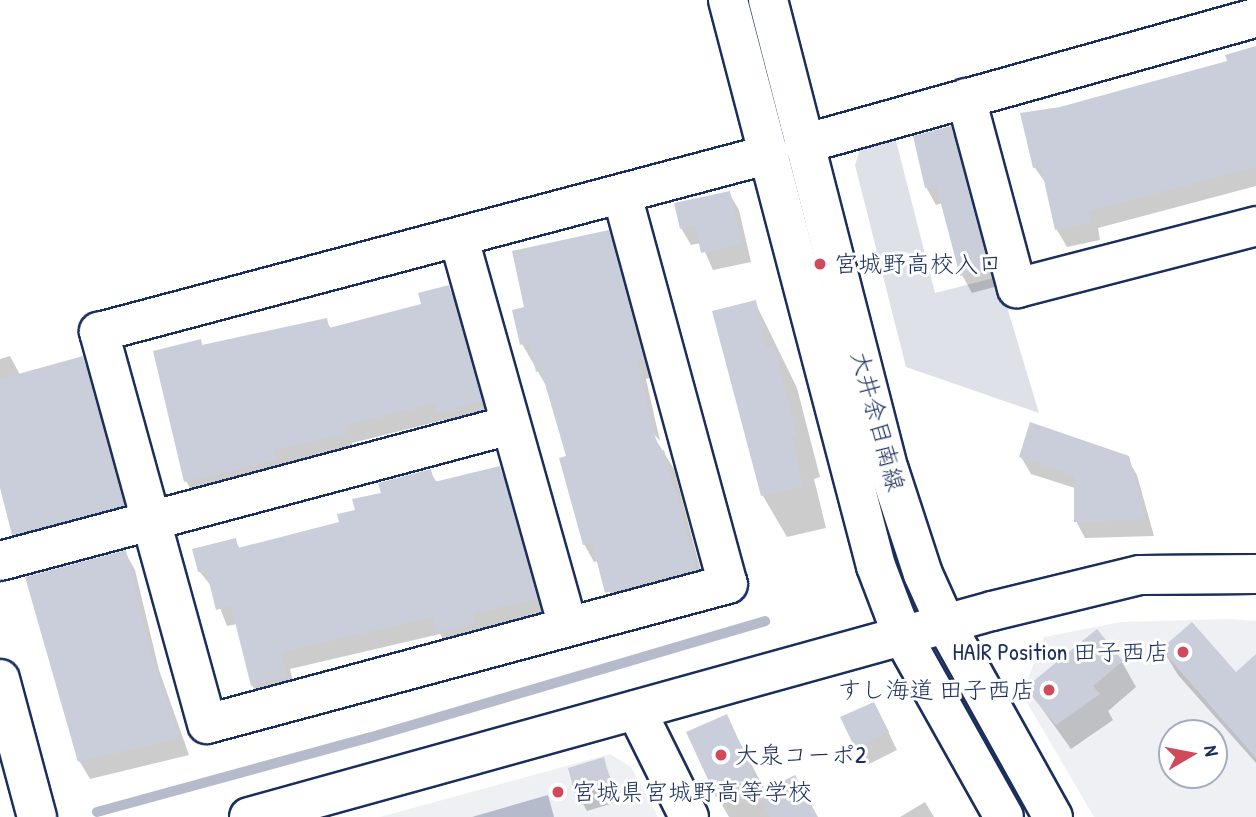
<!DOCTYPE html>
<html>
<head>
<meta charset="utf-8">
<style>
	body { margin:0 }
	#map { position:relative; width:1256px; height:817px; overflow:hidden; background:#fff; font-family:"Patrick Hand","Klee One",sans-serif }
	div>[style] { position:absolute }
	.built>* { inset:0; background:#eff0f4 }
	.green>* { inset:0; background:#dee1e7 }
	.water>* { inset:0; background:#b5bbca }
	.shadow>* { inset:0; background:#0003 }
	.stream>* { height:10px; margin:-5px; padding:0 5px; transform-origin:5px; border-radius:5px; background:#b5bbca }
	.building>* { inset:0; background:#caceda }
	.roads { filter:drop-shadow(2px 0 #1b2f5e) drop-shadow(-2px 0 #1b2f5e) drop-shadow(0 2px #1b2f5e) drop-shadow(0 -2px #1b2f5e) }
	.minor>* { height:38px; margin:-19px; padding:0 19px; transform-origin:19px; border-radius:19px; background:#fff }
	.dots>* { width:19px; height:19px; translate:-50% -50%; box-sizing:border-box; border:4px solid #fff; border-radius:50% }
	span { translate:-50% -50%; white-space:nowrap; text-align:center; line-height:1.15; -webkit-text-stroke:6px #fff; paint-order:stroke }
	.poi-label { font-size:24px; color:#1b2f5e }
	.left { translate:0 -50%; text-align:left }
	.right { translate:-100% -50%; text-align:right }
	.street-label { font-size:24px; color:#1b2f5e }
	.north { position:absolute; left:1158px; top:719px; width:70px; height:70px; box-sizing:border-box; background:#fff; border:2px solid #a4acbf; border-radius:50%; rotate:80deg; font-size:19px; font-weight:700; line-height:28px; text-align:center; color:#1b2f5e }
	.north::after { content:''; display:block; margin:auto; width:24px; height:32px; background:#d1495b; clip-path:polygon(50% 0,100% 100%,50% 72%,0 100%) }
</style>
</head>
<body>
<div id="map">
	<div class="built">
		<div style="clip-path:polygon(evenodd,1230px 619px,1256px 621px,1256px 817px,1094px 817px,1022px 694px,1044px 637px,1121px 622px,1230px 619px,1172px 733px,1214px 733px,1214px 775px,1172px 775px,1172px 733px)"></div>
		<div style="clip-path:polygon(610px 754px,631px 767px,658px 817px,380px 817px)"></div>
	</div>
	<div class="green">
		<div style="clip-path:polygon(894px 133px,935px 293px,998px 277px,1039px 413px,906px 367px,855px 165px,862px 143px)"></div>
	</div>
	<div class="water">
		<div style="clip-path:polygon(548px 795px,554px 817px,472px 817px)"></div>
	</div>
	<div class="shadow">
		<div style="clip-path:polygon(1256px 48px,1256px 186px,1098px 228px,1100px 240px,1067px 247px,1057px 230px,1047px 185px,1035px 168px,1061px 109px,1229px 63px)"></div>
		<div style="clip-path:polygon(950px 128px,960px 145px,998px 286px,972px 293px,962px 275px,942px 203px,936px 205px,926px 187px)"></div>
		<div style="clip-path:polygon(729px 193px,739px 210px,751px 262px,713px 270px,701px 243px,691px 245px,681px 228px)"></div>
		<div style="clip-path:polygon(608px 232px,618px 250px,653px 377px,646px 379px,660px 441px,648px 427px,674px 469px,705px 586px,617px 610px,598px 561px,594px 562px,584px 544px,568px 457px,548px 389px,522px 344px,526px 308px)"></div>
		<div style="clip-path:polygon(448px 287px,458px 304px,490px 419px,449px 430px,444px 420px,352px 443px,354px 452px,196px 498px,186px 481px,200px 341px,203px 347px,326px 320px,331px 329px,423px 305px)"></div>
		<div style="clip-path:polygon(755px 302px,797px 388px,820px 477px,814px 479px,826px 528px,787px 537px,763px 496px,715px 312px)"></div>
		<div style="clip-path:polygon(10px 356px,20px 375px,82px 358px,92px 376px,132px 523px,24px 552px,14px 534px,0 481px,0 359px)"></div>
		<div style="clip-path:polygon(1021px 457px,1127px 458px,1137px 475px,1154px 536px,1085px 538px,1076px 521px,1075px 488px,1031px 474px)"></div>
		<div style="clip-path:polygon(499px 468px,509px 485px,545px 615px,448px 649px,440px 634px,290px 669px,296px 694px,262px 702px,252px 685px,237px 624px,227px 626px,212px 587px,199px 571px,235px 540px,240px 549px,341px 523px,383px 494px,430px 471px,437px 483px)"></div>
		<div style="clip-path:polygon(125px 552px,135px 570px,159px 670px,189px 755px,90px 779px,80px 762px,27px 578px)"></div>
		<div style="clip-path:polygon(1163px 650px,1236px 674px,1256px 656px,1256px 763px,1178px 675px)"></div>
		<div style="clip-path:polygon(1122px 662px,1136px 687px,1108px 711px,1113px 720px,1071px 749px,1028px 689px)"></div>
		<div style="clip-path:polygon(726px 716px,766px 792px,817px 817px,729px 817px,717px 796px)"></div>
		<div style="clip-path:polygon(843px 718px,883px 721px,897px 750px,867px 765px)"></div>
		<div style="clip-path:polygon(603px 760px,620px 801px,587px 811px,577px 793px)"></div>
		<div style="clip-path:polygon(925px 802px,934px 817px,900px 817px)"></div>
	</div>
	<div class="stream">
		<div style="left:97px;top:812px;width:281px;rotate:-15.3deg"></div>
		<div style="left:368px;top:738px;width:414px;rotate:-16.4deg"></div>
	</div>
	<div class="building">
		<div style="clip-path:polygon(1256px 46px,1256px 167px,1089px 211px,1091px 222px,1055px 230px,1041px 167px,1033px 168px,1020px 113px,1060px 107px,1227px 61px,1225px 55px)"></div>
		<div style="clip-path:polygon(951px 126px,989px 268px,960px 276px,936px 185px,925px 188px,913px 136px)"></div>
		<div style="clip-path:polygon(730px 191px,742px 244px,701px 253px,695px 225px,680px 229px,674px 203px)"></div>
		<div style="clip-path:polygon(609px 230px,644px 360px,637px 362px,654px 433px,660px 451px,664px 450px,696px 568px,605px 593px,592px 543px,583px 545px,559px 458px,566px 456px,541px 370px,536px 372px,529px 342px,520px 345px,512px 310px,524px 307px,512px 251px)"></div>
		<div style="clip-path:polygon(449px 285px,482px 401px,437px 413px,435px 403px,344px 426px,346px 434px,274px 450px,277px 460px,184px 482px,153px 351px,201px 339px,202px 345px,327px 318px,329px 328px,421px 304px,418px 293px)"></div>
		<div style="clip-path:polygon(756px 300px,766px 347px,774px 345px,797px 436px,792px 437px,803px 486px,761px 496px,712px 311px)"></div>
		<div style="clip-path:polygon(83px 356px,123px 506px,12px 535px,0 488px,0 379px)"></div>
		<div style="clip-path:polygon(1030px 422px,1129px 456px,1146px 519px,1074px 522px,1074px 475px,1019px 457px)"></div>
		<div style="clip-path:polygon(500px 466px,537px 598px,473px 614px,475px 623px,437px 633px,433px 617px,281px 652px,287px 677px,251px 686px,231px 606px,216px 610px,206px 570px,198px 572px,192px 549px,236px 538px,238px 548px,339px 522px,337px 514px,355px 510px,352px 499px,381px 493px,378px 483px,431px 469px,434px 482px)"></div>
		<div style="clip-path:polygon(126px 550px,150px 651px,180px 738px,78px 762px,25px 577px)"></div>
		<div style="clip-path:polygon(1192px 622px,1236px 672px,1256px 654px,1256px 758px,1161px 649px)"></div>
		<div style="clip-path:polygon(1097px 629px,1123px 661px,1093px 686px,1100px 694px,1056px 725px,1025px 688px)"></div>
		<div style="clip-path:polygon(874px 702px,889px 732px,855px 748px,840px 717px)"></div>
		<div style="clip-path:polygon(727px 714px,756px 779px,716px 797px,686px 732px)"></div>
		<div style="clip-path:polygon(604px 757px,611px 784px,575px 794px,568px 768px)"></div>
		<div style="clip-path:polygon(795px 775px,818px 817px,770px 817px,758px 794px)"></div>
	</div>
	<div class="roads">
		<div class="minor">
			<div style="left:728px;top:0;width:585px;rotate:75.35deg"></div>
			<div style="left:876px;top:566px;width:76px;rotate:69.2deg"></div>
			<div style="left:903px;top:637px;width:206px;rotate:60.7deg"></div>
			<div style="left:768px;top:0;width:485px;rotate:75.6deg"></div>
			<div style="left:889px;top:470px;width:109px;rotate:71.9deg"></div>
			<div style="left:923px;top:574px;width:56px;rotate:65.7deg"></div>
			<div style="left:946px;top:625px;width:220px;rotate:60.9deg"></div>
			<div style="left:966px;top:98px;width:197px;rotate:75deg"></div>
			<div style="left:1017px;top:288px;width:247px;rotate:-14.5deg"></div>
			<div style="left:807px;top:143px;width:466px;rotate:-15.6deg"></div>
			<div style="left:622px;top:195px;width:403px;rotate:74.8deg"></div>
			<div style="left:728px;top:584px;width:539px;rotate:164.96deg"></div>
			<div style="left:207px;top:724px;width:407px;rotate:-105.4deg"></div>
			<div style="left:99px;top:332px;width:694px;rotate:-14.86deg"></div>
			<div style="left:459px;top:239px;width:400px;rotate:74.3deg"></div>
			<div style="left:0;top:561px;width:528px;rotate:-14.93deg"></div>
			<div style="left:0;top:679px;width:143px;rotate:75deg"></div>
			<div style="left:636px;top:710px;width:119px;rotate:63.6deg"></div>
			<div style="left:249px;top:817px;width:771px;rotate:-15.5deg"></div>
			<div style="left:992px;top:611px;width:152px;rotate:-13.7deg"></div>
			<div style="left:1140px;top:575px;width:116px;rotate:-0.5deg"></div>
		</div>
	</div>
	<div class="dots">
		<div style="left:820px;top:264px;background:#d1495b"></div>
		<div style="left:1183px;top:652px;background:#d1495b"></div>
		<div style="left:1049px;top:690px;background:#d1495b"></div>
		<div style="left:721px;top:755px;background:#d1495b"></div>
		<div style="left:558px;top:792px;background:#d1495b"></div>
	</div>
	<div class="poi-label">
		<span class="left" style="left:834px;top:264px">宮城野高校入口</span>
		<span class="right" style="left:1169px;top:652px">HAIR Position 田子西店</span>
		<span class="right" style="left:1035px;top:690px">すし海道 田子西店</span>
		<span class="left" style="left:735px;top:755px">大泉コーポ2</span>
		<span class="left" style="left:572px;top:792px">宮城県宮城野高等学校</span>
	</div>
	<div class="street-label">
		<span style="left:878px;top:421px;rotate:75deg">大井余目南線</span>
	</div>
	<div class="north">N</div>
</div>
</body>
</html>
